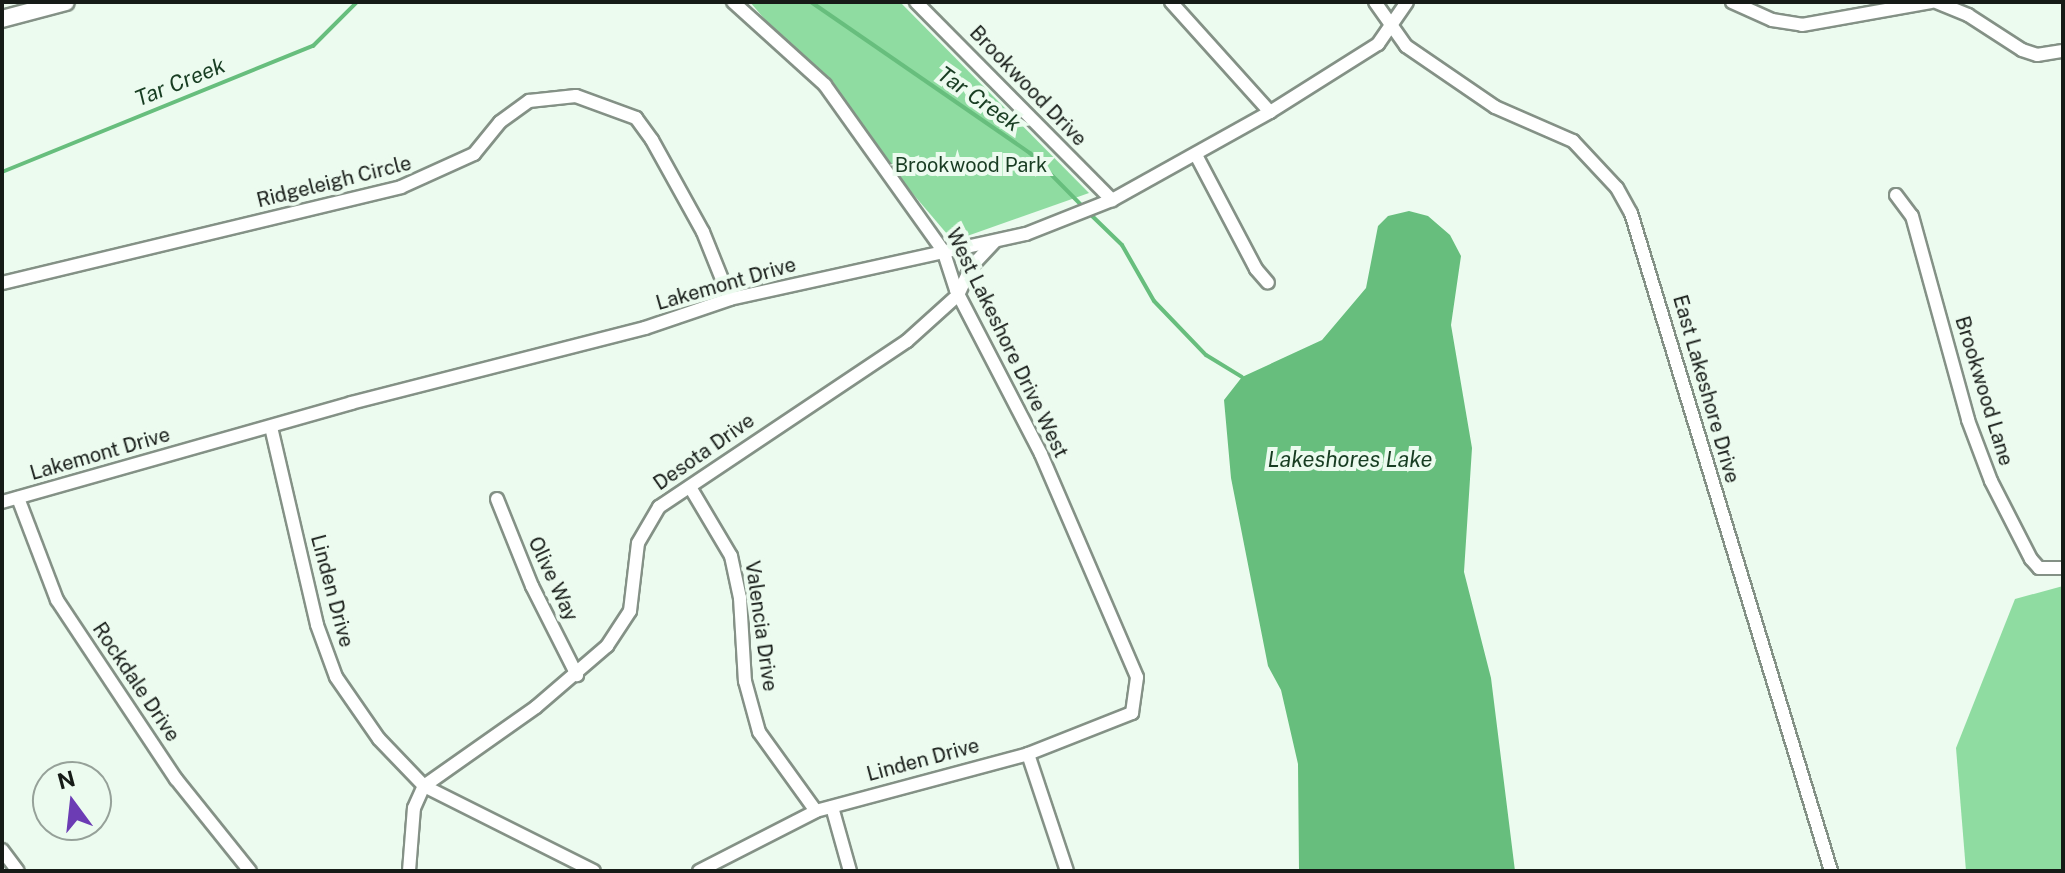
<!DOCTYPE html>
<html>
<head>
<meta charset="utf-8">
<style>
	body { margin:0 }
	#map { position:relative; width:2065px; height:873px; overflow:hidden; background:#ecfbef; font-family:"Public Sans",sans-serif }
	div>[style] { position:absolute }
	.green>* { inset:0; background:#8fdca1 }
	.water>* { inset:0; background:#67be7d }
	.stream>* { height:4px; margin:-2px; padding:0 2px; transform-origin:2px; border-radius:2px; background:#67be7d }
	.roads { filter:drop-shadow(2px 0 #849186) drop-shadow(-2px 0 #849186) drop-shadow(0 2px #849186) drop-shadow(0 -2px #849186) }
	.minor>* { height:12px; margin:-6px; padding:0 6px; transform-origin:6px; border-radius:6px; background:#fff }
	.major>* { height:16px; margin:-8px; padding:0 8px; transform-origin:8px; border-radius:8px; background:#fff }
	span { translate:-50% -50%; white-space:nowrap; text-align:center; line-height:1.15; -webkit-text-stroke:8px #ecfbef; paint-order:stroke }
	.street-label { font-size:20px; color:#161b17 }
	.park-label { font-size:20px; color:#183c22 }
	.water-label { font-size:22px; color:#183d22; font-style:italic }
	.frame { position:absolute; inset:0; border:4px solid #161b17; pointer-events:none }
	.north { position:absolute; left:32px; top:761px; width:80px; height:80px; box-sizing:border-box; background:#ecfbef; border:2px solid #96a199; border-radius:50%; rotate:345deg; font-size:22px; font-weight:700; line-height:32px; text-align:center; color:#161b17 }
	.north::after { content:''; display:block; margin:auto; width:28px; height:36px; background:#6c3cb4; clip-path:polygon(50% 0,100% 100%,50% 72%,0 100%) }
</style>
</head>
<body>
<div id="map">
	<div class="green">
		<div style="clip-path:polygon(750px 2px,900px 2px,1089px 193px,953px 241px)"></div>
		<div style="clip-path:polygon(2063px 586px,2063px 871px,1966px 871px,1956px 748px,2015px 599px)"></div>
	</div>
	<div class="water">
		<div style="clip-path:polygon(1409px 211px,1428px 216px,1450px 235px,1461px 256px,1451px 325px,1472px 448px,1464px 572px,1491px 678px,1515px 871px,1299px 871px,1298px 764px,1281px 690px,1268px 666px,1231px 478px,1224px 400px,1242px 377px,1322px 340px,1366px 288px,1378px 226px,1388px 216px)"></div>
	</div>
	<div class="stream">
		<div style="left:811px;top:2px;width:266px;rotate:34.6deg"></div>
		<div style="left:1030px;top:153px;width:76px;rotate:45.5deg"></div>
		<div style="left:2px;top:172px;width:336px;rotate:-22.1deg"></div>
		<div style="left:313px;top:46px;width:62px;rotate:-45deg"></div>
		<div style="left:1089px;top:213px;width:46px;rotate:44.1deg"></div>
		<div style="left:1122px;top:245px;width:64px;rotate:60.3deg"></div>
		<div style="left:1154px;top:301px;width:75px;rotate:46.1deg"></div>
		<div style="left:1206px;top:355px;width:42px;rotate:31.4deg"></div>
	</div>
	<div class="roads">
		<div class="minor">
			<div style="left:916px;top:2px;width:279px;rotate:45.3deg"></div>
			<div style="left:1171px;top:2px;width:148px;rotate:48deg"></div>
			<div style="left:1375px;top:2px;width:54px;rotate:54.8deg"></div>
			<div style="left:1406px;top:46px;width:108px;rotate:34.4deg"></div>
			<div style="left:1495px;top:107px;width:85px;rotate:23.6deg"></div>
			<div style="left:1573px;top:141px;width:64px;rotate:46.9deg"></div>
			<div style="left:1617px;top:188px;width:29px;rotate:61deg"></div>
			<div style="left:1631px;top:213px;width:688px;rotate:73.09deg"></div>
			<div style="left:1732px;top:2px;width:44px;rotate:24.2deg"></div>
			<div style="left:1772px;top:20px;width:30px;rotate:9deg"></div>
			<div style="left:1802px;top:25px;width:131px;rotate:-10.1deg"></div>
			<div style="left:1936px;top:2px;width:35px;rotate:22deg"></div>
			<div style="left:1968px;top:15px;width:64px;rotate:32.9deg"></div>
			<div style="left:2022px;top:50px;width:16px;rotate:18deg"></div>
			<div style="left:2037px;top:55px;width:26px;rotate:-9deg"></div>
			<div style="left:1196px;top:155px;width:129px;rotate:62.2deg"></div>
			<div style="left:1256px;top:269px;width:18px;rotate:49deg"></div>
			<div style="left:1896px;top:195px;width:26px;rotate:53deg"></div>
			<div style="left:1912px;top:216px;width:212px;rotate:74.6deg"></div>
			<div style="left:1968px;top:420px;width:65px;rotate:69.3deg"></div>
			<div style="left:1991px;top:481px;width:88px;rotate:62.9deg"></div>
			<div style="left:2031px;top:559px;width:12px;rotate:48deg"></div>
			<div style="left:2039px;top:568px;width:24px"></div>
			<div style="left:2px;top:283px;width:410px;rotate:-13.5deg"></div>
			<div style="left:401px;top:187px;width:80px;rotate:-24.3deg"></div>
			<div style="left:474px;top:154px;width:41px;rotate:-50.9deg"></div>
			<div style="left:500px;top:122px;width:36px;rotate:-36deg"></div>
			<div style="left:529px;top:101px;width:47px;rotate:-6.1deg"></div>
			<div style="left:576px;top:96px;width:64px;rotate:20.1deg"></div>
			<div style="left:636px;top:118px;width:27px;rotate:54deg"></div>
			<div style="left:652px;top:140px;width:105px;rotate:61deg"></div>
			<div style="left:703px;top:232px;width:72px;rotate:68.1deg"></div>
			<div style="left:271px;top:427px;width:203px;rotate:76.9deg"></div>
			<div style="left:317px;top:625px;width:55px;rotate:69.9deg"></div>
			<div style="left:336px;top:677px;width:75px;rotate:55.3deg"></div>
			<div style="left:379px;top:739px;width:65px;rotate:46.2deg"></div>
			<div style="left:424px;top:786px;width:190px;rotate:26.6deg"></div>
			<div style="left:690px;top:487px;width:80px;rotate:59.3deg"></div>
			<div style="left:731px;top:556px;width:43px;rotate:77.9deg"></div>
			<div style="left:740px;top:598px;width:83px;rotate:86.6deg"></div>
			<div style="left:745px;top:681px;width:53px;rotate:74.6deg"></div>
			<div style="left:759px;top:732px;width:97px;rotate:54.2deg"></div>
			<div style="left:18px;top:498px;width:109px;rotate:69.1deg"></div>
			<div style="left:57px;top:600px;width:215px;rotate:56.4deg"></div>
			<div style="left:176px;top:779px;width:118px;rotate:51.2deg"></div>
			<div style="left:497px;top:499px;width:94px;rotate:68.1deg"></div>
			<div style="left:532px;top:586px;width:100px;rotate:63.2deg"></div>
			<div style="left:2px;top:502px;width:363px;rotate:-15.8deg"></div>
			<div style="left:351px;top:403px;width:303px;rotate:-14.3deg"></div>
			<div style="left:645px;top:328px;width:90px;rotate:-18.8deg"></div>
			<div style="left:730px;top:299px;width:303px;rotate:-12.4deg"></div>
			<div style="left:1026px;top:234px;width:92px;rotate:-21.6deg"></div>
			<div style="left:1112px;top:200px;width:181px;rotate:-29.1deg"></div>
			<div style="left:1270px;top:112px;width:128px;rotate:-32.2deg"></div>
			<div style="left:1378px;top:44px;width:51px;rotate:-55.4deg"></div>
			<div style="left:1028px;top:754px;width:123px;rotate:71.6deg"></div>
			<div style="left:832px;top:807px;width:66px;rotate:74.3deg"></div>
			<div style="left:2px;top:850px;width:26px;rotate:53deg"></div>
			<div style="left:409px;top:871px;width:63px;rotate:-85.5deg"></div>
			<div style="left:414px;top:808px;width:24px;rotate:-66deg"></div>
			<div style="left:424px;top:786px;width:137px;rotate:-35.2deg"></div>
			<div style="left:536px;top:707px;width:94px;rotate:-40.7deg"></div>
			<div style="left:607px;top:646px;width:42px;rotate:-56.7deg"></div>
			<div style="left:630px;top:611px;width:68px;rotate:-83.3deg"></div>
			<div style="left:638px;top:543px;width:42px;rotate:-59.7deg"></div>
			<div style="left:659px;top:507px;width:298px;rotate:-33.8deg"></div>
			<div style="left:907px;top:341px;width:69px;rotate:-42deg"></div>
			<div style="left:958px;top:295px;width:31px;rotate:-65deg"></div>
			<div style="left:971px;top:267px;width:35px;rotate:-47deg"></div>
			<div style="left:699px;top:871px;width:131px;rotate:-27.1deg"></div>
			<div style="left:816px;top:811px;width:220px;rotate:-15deg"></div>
			<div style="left:1028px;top:754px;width:112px;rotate:-21.5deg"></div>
			<div style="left:1132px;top:713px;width:36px;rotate:-82deg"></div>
			<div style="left:1137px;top:677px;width:243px;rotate:-113.3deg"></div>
			<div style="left:1041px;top:454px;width:185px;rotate:-117.4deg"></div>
			<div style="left:956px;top:290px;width:40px;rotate:-108deg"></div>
			<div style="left:944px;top:252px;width:205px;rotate:-125.5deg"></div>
			<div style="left:825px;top:85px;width:124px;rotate:-137.9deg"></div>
		</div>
		<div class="major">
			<div style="left:2px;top:19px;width:66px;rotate:-14.9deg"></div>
		</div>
	</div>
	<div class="street-label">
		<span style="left:1028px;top:86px;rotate:46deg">Brookwood Drive</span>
		<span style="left:334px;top:182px;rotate:-14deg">Ridgeleigh Circle</span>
		<span style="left:726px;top:284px;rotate:-16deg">Lakemont Drive</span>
		<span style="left:1007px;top:343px;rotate:64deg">West Lakeshore Drive West</span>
		<span style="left:1706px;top:389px;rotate:74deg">East Lakeshore Drive</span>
		<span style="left:1984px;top:391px;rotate:73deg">Brookwood Lane</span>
		<span style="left:704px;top:452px;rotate:-35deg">Desota Drive</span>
		<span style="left:100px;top:454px;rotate:-16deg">Lakemont Drive</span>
		<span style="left:553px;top:579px;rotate:65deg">Olive Way</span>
		<span style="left:332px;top:591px;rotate:75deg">Linden Drive</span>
		<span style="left:761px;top:626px;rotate:82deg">Valencia Drive</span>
		<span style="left:136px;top:682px;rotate:56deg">Rockdale Drive</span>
		<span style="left:923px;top:760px;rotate:-15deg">Linden Drive</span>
	</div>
	<div class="park-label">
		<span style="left:971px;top:165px">Brookwood Park</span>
	</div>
	<div class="water-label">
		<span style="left:180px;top:82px;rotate:-22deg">Tar Creek</span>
		<span style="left:979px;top:99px;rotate:35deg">Tar Creek</span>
		<span style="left:1350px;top:460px">Lakeshores Lake</span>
	</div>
	<div class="frame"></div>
	<div class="north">N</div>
</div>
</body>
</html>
